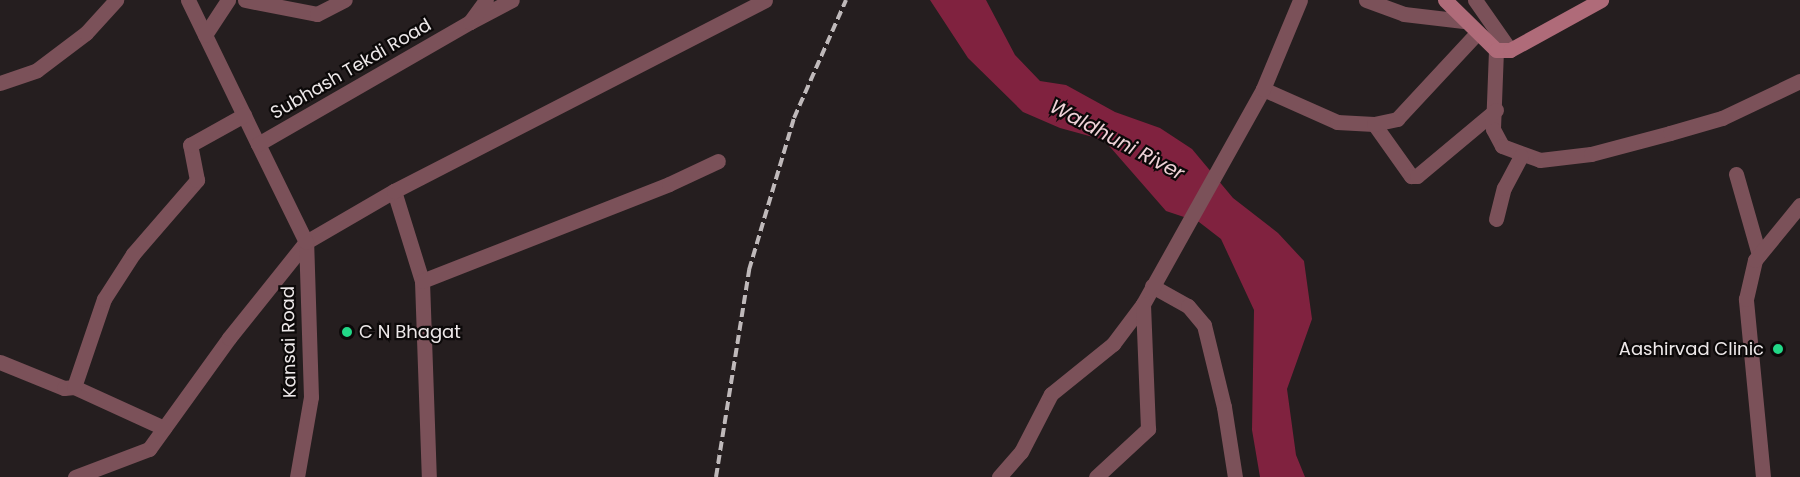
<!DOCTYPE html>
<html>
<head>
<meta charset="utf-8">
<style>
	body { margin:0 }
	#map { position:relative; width:1800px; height:477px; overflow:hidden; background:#251e1f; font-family:Poppins,sans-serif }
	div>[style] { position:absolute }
	.water>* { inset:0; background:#80223f }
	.minor>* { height:15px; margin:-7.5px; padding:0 7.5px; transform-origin:7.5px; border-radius:7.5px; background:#7b5159 }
	.tertiary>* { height:15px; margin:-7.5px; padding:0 7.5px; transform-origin:7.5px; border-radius:7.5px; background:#7b5159 }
	.secondary>* { height:15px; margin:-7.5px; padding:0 7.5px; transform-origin:7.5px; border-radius:7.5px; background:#af6b79 }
	.rail>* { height:4px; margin-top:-2px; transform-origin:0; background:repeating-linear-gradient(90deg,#bfb9ba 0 9px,transparent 0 13.5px) }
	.dots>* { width:16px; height:16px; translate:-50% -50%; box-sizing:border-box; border:3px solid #0c0909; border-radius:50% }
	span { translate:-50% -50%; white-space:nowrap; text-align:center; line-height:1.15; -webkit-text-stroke:4.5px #0c0909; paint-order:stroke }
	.street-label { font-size:18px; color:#ede8e9 }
	.poi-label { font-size:18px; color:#ede8e9 }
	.left { translate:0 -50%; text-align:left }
	.right { translate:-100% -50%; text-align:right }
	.water-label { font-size:20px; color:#eed2d7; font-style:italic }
</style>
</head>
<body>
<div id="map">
	<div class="water">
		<div style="clip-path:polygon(930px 0,986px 0,1015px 55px,1040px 81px,1066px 85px,1115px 112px,1160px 128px,1192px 149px,1233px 198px,1278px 233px,1304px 261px,1312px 319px,1287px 389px,1296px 455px,1305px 477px,1260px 477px,1252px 430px,1254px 310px,1221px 239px,1199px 222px,1166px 211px,1104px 140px,1060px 128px,1023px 112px,968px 58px)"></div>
	</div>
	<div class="minor">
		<div style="left:188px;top:0;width:160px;rotate:64.1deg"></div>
		<div style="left:245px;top:0;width:73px;rotate:11deg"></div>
		<div style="left:317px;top:14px;width:31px;rotate:-27deg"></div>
		<div style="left:1366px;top:0;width:40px;rotate:20.2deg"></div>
		<div style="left:1404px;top:14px;width:60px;rotate:6.7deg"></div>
		<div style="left:470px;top:22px;width:47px;rotate:-27.6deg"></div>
		<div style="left:205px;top:35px;width:42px;rotate:-56.7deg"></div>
		<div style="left:1496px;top:50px;width:79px;rotate:92.2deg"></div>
		<div style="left:1493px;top:129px;width:19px;rotate:62deg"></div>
		<div style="left:1502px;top:146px;width:40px;rotate:20.2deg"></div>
		<div style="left:1540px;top:160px;width:51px;rotate:-6.7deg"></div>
		<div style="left:1591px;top:154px;width:82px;rotate:-14.9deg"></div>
		<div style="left:1670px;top:133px;width:54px;rotate:-16.1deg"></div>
		<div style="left:1722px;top:118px;width:86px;rotate:-25.4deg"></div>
		<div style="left:0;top:83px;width:39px;rotate:-19deg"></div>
		<div style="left:37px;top:70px;width:61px;rotate:-37.1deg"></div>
		<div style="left:86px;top:33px;width:45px;rotate:-47.7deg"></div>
		<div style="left:1263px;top:89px;width:81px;rotate:24deg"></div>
		<div style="left:1337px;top:122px;width:37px;rotate:3deg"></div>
		<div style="left:1374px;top:124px;width:64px;rotate:54.6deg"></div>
		<div style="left:1411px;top:176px;width:6px"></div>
		<div style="left:1417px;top:176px;width:103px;rotate:-39.9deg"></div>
		<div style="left:1374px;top:124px;width:24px;rotate:-12deg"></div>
		<div style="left:1397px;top:119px;width:117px;rotate:-47.1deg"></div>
		<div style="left:1736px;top:174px;width:84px;rotate:74.1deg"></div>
		<div style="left:394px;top:191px;width:94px;rotate:72.7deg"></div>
		<div style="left:422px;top:281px;width:196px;rotate:88deg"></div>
		<div style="left:1496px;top:219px;width:32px;rotate:-76deg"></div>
		<div style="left:1504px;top:188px;width:36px;rotate:-62deg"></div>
		<div style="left:422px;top:281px;width:265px;rotate:-21.4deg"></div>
		<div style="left:669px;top:184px;width:54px;rotate:-25.1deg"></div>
		<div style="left:1152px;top:286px;width:41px;rotate:29.1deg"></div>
		<div style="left:1188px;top:306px;width:25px;rotate:50deg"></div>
		<div style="left:1204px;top:325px;width:84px;rotate:76.3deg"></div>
		<div style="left:1224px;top:407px;width:71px;rotate:81.1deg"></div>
		<div style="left:0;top:362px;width:69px;rotate:22.1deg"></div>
		<div style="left:64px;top:388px;width:10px;rotate:-6deg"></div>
		<div style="left:74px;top:387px;width:99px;rotate:24.5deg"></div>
		<div style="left:74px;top:387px;width:93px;rotate:-71.2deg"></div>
		<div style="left:104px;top:299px;width:54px;rotate:-57.2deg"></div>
		<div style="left:133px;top:254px;width:98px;rotate:-49.1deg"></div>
		<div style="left:197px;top:180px;width:36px;rotate:-101deg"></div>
		<div style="left:190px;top:145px;width:62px;rotate:-29.1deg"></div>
		<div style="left:75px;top:477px;width:79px;rotate:-20.7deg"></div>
		<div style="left:149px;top:449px;width:137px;rotate:-54.2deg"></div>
		<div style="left:229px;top:338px;width:123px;rotate:-51.3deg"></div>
		<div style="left:306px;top:242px;width:102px;rotate:-30.1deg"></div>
		<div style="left:394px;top:191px;width:417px;rotate:-27.2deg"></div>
		<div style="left:999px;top:477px;width:33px;rotate:-49deg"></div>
		<div style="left:1021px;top:452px;width:65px;rotate:-62.7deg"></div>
		<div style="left:1051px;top:394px;width:80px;rotate:-38.9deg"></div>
		<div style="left:1113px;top:344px;width:50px;rotate:-53.1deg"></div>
		<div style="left:1143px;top:304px;width:246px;rotate:-60.8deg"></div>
		<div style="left:1263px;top:89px;width:96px;rotate:-67.4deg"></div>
		<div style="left:1096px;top:477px;width:71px;rotate:-42.7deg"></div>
		<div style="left:1148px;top:429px;width:125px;rotate:-92.3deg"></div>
		<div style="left:1763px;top:477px;width:179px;rotate:-95.5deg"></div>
		<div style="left:1746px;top:299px;width:40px;rotate:-77deg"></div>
		<div style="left:1755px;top:260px;width:71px;rotate:-50.7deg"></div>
	</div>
	<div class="tertiary">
		<div style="left:1475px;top:0;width:61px;rotate:55deg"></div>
		<div style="left:297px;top:477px;width:81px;rotate:-80.1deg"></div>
		<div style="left:311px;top:397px;width:155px;rotate:-91.8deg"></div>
		<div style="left:306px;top:242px;width:109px;rotate:-116.1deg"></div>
		<div style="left:258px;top:144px;width:245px;rotate:-29.9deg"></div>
		<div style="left:470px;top:22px;width:27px;rotate:-54deg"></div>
	</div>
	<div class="secondary">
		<div style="left:1445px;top:0;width:71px;rotate:44.4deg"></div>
		<div style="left:1496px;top:50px;width:14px"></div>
		<div style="left:1510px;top:50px;width:104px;rotate:-28.8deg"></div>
	</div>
	<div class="rail">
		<div style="left:716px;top:477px;width:210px;rotate:-80.9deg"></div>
		<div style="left:749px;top:270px;width:159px;rotate:-73.5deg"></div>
		<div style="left:794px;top:118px;width:129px;rotate:-66.2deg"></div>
	</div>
	<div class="dots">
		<div style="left:347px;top:332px;background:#22d887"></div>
		<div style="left:1778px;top:349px;background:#22d887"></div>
	</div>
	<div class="street-label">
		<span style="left:351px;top:69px;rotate:-30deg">Subhash Tekdi Road</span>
		<span style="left:289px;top:342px;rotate:-91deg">Kansai Road</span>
	</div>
	<div class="poi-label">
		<span class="left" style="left:359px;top:332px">C N Bhagat</span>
		<span class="right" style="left:1764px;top:349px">Aashirvad Clinic</span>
	</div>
	<div class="water-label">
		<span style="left:1117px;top:140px;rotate:28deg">Waldhuni River</span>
	</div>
</div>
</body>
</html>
